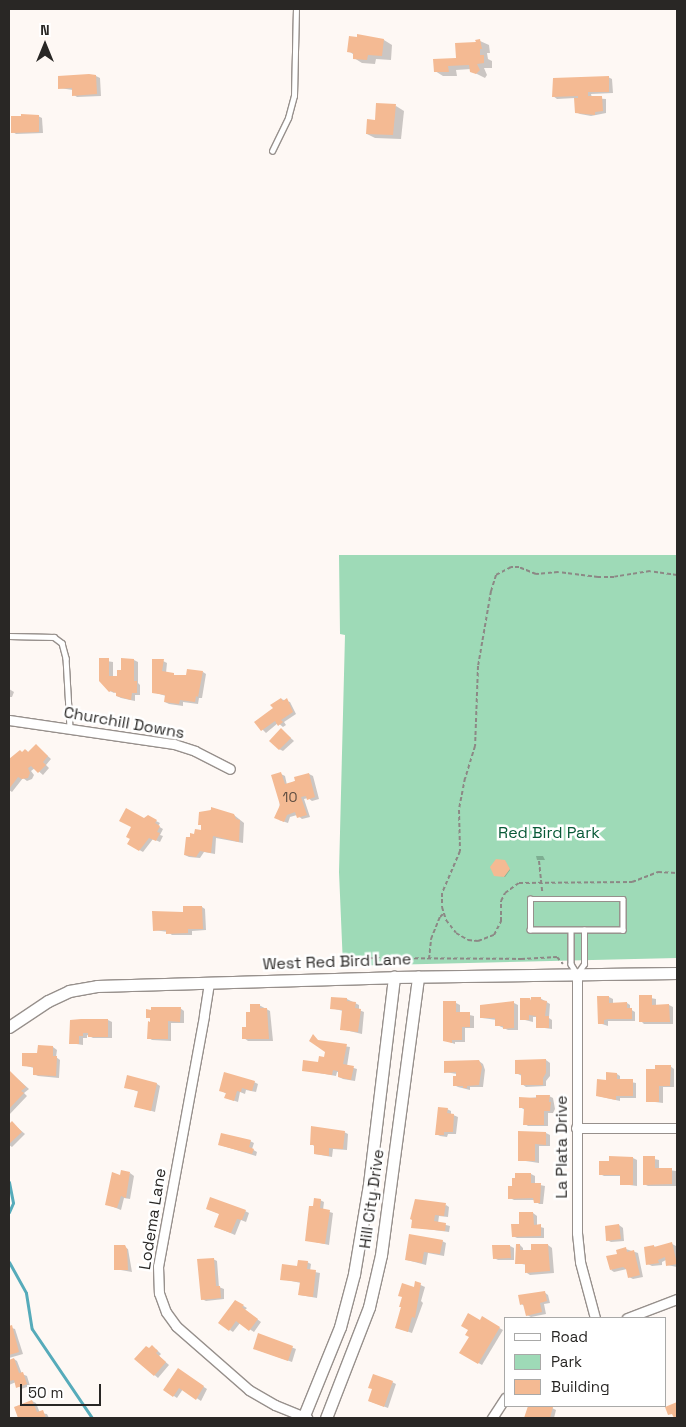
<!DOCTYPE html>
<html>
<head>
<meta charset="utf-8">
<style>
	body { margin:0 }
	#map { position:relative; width:686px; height:1427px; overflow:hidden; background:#fef8f4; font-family:"Space Grotesk",sans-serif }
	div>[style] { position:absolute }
	.green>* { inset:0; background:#9edab7 }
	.shadow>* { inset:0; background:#0003 }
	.stream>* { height:3px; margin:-1.5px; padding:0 1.5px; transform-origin:1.5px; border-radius:1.5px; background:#56abba }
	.building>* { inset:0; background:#f4ba93 }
	.path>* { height:2px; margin-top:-1px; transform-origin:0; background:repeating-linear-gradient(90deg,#8c8885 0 4px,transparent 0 6.5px) }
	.roads { filter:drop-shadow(1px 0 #97908c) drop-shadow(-1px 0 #97908c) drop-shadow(0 1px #97908c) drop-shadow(0 -1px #97908c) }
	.service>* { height:4.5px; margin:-2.25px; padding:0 2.25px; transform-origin:2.25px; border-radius:2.25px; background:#fff }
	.minor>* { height:9px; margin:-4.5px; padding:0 4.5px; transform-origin:4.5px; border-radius:4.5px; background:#fff }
	.tertiary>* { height:11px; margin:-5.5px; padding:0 5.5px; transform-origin:5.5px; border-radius:5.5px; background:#fff }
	span { translate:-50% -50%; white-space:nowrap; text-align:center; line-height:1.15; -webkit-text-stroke:5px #fff; paint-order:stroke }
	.number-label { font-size:14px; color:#5c4c40 }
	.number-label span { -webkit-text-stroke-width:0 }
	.street-label { font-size:16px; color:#292725 }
	.park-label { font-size:16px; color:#085937 }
	.frame { position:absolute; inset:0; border:10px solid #292725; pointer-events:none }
	.legend { position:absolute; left:504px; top:1317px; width:162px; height:90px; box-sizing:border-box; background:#fff; border:1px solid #a9a9a8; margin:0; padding:6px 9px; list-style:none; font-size:15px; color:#292725 }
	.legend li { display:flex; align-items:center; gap:10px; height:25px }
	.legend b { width:25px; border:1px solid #a9a9a8 }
	.north { position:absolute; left:20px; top:20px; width:50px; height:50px; -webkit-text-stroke:4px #fff; paint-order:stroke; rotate:0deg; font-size:14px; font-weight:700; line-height:20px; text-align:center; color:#292725 }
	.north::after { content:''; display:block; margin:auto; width:18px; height:22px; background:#292725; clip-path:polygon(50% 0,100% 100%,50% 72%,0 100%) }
	.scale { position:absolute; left:20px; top:1384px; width:81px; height:22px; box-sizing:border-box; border:2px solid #292725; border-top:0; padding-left:6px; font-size:15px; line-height:18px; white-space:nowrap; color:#292725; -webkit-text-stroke:4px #fff; paint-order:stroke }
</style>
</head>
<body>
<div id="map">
	<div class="green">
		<div style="clip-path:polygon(339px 555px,677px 555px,677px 958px,343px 966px,339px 872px,345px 635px,340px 634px)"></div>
	</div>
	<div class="shadow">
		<div style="clip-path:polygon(358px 36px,384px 40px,392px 45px,391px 60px,376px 59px,375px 64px,362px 63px,354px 58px,354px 55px,349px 51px)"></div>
		<div style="clip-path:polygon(480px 41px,489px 45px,490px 53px,487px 53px,488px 59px,492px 61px,492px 68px,484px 68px,487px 75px,485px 78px,471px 71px,471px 69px,456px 70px,457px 76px,443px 76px,435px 71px,457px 60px)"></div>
		<div style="clip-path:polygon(96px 76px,100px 78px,101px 96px,77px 97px,74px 95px,73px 90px,59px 88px)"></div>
		<div style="clip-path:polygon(608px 77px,612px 79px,613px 93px,591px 94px,592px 98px,606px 99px,606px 113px,591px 116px,580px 114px,576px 112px,575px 98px,557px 99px,553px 96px)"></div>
		<div style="clip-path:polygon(396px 106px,404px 111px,401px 139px,375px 138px,367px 134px,376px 121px)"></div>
		<div style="clip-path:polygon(38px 116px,42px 118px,43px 133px,16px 134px,13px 132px)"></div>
		<div style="clip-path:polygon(100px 660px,113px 662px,113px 678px,118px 678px,134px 660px,138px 662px,138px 683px,140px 685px,140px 695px,135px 695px,135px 701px,121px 698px,117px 696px,117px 691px,114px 693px,110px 691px)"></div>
		<div style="clip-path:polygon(163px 661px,167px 663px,166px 673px,177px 676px,187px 676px,203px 672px,206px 674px,202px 698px,199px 698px,198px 704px,183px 702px,183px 706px,169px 704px,165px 702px,166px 696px,153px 692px)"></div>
		<div style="clip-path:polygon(9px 689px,14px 692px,12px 697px,9px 697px)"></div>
		<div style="clip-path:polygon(281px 699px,290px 702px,296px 714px,284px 722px,286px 725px,283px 727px,278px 723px,266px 733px,256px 723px,274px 709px)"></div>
		<div style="clip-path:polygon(282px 730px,294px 741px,283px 751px,279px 749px)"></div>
		<div style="clip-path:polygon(37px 746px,51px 759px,46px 765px,49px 768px,43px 775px,35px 768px,31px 771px,34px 775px,32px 779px,27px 781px,23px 778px,12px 792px,9px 790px,9px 761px,26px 750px,29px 753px)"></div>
		<div style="clip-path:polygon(281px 774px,285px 776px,287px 785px,309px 774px,313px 776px,319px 799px,312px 801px,308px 798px,304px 799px,310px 817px,302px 819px,297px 815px,290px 817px,288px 823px,279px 820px)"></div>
		<div style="clip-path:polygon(212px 808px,234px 815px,244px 823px,243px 843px,216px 838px,215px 854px,204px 852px,200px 858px,189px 857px,185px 855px,195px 835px,202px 832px,202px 826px,200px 824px)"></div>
		<div style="clip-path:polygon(148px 817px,160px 823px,158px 826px,163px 829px,160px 835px,163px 836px,160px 842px,153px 839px,143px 852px,129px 844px,132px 827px)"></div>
		<div style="clip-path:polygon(536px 856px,543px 856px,545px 860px,537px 860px)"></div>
		<div style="clip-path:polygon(505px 861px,510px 870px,505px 877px,495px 875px)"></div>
		<div style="clip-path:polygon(202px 907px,205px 909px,206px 930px,192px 931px,192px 935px,172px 935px,168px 932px,154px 930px,184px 913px)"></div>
		<div style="clip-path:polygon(640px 996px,656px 999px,656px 1006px,669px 1005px,673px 1007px,673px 1024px,644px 1024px,641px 1021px)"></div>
		<div style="clip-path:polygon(598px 997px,609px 997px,613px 999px,613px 1004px,627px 1003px,630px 1005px,630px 1009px,635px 1012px,635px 1021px,608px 1021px,608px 1026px,599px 1023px)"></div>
		<div style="clip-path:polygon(540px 998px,550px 1004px,549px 1018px,552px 1020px,552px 1029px,537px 1027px,538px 1017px,533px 1017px,533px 1022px,521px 1019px,529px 999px,532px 1001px)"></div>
		<div style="clip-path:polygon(347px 999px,359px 1005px,359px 1010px,364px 1012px,362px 1034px,341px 1029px,343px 1011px,331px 1008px)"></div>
		<div style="clip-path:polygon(456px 1003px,460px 1005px,460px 1013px,474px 1016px,474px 1028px,465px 1028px,465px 1042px,455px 1042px,455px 1044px,444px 1040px)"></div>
		<div style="clip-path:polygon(514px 1003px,518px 1005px,518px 1030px,508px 1030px,497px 1025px,497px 1020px,482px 1018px,482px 1006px)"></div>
		<div style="clip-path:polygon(259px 1005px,270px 1011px,273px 1041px,248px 1041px,244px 1038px)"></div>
		<div style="clip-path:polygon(180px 1008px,184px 1011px,184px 1023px,171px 1023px,171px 1041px,152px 1040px,149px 1038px,152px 1019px,147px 1017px)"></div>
		<div style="clip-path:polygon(108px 1020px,112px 1022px,112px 1038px,93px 1038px,87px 1035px,87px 1038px,83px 1038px,83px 1045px,70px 1043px,71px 1021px)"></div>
		<div style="clip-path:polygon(313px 1036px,320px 1042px,350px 1047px,347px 1066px,357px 1069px,355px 1081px,343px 1079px,339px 1077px,340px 1072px,337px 1072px,336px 1076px,303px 1070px,319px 1064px,325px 1058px,326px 1051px)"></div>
		<div style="clip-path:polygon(53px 1047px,57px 1050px,56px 1057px,60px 1060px,59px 1078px,38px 1076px,34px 1074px,34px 1068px,23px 1065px)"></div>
		<div style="clip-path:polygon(546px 1060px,550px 1063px,550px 1076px,546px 1081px,546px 1086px,526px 1087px,522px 1084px,522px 1076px,516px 1073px)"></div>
		<div style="clip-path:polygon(479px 1061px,483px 1064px,485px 1070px,483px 1087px,470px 1087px,470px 1090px,458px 1087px,454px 1085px,457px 1074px,445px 1072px)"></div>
		<div style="clip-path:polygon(670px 1066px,674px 1069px,674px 1087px,663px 1087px,663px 1103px,647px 1101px,657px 1070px)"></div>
		<div style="clip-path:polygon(9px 1071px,29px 1089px,24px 1093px,27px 1096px,9px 1115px)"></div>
		<div style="clip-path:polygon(617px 1074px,620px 1076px,620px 1080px,636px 1083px,636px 1098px,620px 1098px,620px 1101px,598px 1096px,607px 1081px)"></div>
		<div style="clip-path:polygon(254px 1082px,258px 1084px,256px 1092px,246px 1090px,245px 1094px,240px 1092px,238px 1102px,226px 1098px,227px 1094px,220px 1090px)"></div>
		<div style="clip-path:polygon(157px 1084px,160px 1086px,155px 1112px,135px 1106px,139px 1092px,126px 1087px)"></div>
		<div style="clip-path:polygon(549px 1096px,553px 1098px,555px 1109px,553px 1113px,548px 1113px,548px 1126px,528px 1126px,525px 1124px,525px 1110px,520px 1107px,520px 1099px)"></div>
		<div style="clip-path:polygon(447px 1109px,451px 1111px,451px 1114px,458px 1117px,456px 1134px,448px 1134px,447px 1137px,440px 1136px,436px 1134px)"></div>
		<div style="clip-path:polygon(12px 1123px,25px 1134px,12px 1147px,9px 1145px,9px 1126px)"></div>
		<div style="clip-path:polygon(344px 1132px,348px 1134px,347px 1150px,333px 1149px,332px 1157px,315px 1154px,316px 1147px,311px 1144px)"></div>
		<div style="clip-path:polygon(519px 1133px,546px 1133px,550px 1135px,550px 1146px,539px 1146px,539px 1163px,519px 1160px)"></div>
		<div style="clip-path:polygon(250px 1141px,254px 1143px,252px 1149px,257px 1152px,256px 1156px,220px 1145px)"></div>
		<div style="clip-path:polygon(644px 1157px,659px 1160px,659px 1169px,676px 1171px,676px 1186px,648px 1186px,644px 1184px)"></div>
		<div style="clip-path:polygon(633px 1158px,637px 1160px,637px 1186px,622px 1184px,622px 1176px,604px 1176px,600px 1174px)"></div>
		<div style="clip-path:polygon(130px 1173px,134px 1176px,130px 1199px,124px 1198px,121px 1210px,106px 1204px)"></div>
		<div style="clip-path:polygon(531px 1174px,535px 1176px,535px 1184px,545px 1186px,543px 1204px,539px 1204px,535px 1200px,514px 1200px,510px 1198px,513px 1187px)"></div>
		<div style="clip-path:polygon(320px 1200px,324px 1202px,323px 1210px,333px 1213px,329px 1245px,306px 1240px)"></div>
		<div style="clip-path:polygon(446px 1205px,449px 1207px,448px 1217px,439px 1216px,438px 1223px,450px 1226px,449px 1232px,412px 1227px)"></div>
		<div style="clip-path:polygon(207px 1209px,245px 1211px,249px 1213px,246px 1222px,241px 1220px,235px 1235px,216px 1227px,220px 1214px)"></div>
		<div style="clip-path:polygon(533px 1213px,537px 1216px,537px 1226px,544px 1228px,544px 1238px,517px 1238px,513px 1236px)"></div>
		<div style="clip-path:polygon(619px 1225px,623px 1228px,624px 1241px,611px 1242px,607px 1240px)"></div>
		<div style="clip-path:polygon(442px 1241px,446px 1243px,444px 1256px,428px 1253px,426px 1265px,407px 1260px)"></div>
		<div style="clip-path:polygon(672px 1244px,676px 1246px,677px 1251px,677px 1267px,667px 1265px,666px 1260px,662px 1262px,662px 1265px,652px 1266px,648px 1264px,654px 1246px,656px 1248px)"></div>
		<div style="clip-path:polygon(520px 1245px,523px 1248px,523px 1251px,532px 1251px,548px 1245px,552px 1248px,554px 1273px,530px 1275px,527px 1273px,527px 1265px,517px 1263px)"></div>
		<div style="clip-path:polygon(494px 1246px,510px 1246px,514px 1248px,514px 1260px,498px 1260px,494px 1258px)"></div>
		<div style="clip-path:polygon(124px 1247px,128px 1249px,132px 1272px,115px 1269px)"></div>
		<div style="clip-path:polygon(626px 1249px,638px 1253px,643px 1277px,633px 1279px,629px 1277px,627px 1269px,614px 1272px,611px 1270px)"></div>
		<div style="clip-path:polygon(213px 1259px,217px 1261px,219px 1287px,224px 1289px,224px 1299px,206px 1301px,202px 1299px)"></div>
		<div style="clip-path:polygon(307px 1262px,311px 1264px,310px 1271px,320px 1273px,317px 1298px,300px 1295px,301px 1283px,282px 1279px)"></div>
		<div style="clip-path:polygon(416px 1283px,425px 1287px,421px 1301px,423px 1303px,412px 1333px,397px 1328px)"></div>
		<div style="clip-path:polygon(544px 1292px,548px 1295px,550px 1303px,544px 1304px,546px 1314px,531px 1317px,527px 1315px,525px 1306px,521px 1304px)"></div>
		<div style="clip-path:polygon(235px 1301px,247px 1308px,245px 1310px,261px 1322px,254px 1332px,240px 1323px,233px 1332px,230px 1330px)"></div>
		<div style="clip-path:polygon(482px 1318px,503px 1330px,482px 1365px,461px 1353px)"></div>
		<div style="clip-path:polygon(9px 1327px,15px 1329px,23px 1354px,9px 1358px)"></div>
		<div style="clip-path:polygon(259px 1335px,296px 1349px,292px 1362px,258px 1350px)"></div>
		<div style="clip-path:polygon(150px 1349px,156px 1349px,161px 1354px,159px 1356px,169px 1365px,158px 1378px,136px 1359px)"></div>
		<div style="clip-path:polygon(14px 1359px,17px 1361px,22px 1374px,27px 1376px,30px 1386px,21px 1389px,16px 1382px,9px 1385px,9px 1361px)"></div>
		<div style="clip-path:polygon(178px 1370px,207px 1389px,201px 1401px,183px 1389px,177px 1398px,165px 1390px)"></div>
		<div style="clip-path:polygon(392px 1382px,396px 1384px,388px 1408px,369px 1401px)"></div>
		<div style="clip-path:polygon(32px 1401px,36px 1403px,40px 1413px,47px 1414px,49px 1418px,20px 1418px,15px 1408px)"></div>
		<div style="clip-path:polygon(529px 1406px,552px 1408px,556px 1410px,554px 1418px,525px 1418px)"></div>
	</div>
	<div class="stream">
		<div style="left:9px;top:1182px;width:21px;rotate:79deg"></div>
		<div style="left:13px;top:1203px;width:10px;rotate:114deg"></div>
		<div style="left:9px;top:1262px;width:35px;rotate:61deg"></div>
		<div style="left:26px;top:1293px;width:36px;rotate:81deg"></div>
		<div style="left:32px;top:1329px;width:107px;rotate:56deg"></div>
	</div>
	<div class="building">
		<div style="clip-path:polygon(357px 34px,384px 39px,382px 56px,368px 55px,367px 60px,353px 59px,353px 53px,347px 52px,349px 36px,357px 37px)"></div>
		<div style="clip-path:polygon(480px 39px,482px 49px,480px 49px,480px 55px,484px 55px,484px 63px,477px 64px,480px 70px,476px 74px,470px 72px,469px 65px,448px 66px,449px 72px,434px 72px,433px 59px,456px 58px,455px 43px,476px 42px,475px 40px)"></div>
		<div style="clip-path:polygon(89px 74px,96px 75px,97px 94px,72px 96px,72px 88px,58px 89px,58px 76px)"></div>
		<div style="clip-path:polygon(609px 76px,609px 92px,588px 92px,588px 96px,602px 96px,603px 111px,595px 112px,595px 115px,575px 113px,574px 98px,578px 98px,578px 96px,552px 97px,553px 78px)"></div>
		<div style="clip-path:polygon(376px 103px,396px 104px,393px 135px,366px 134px,367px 119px,375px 120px)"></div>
		<div style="clip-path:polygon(21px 114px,39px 115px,39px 132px,11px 133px,11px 116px,21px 116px)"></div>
		<div style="clip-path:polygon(99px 658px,109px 658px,109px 676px,117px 676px,117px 670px,121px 670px,121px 658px,134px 659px,134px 681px,137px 681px,137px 693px,132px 693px,131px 700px,116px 696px,116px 693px,111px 691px,109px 692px,99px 681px)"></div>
		<div style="clip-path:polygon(152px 659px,164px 659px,162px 671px,174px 673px,174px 675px,186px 675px,187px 669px,203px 671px,198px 697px,196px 696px,195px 702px,180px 700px,179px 704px,164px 702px,165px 695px,152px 693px)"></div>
		<div style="clip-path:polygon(281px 698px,283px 701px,287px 698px,293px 712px,281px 720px,283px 722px,278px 726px,275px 721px,261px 731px,254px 722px,273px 708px,270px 705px)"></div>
		<div style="clip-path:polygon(281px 728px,291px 738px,279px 750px,269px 741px)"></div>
		<div style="clip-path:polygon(36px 744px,48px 756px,43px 762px,46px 765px,38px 773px,31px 766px,28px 768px,30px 773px,28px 778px,22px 779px,18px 777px,9px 789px,9px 759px,20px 750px,22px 752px,25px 749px,28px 752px)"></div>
		<div style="clip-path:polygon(281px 772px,285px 784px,295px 781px,294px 777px,309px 773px,315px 797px,307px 800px,306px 796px,301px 797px,307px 815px,297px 818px,295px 812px,287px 815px,284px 822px,274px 818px,280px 805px,271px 775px)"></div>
		<div style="clip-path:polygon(211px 807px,234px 814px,236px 819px,240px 820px,239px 842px,213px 836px,211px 853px,200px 851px,196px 857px,184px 855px,186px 837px,190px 837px,190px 833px,194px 834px,195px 829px,201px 830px,201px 825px,198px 825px,199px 812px,211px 810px)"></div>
		<div style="clip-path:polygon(126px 808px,144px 818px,148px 815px,157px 820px,155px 823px,160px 826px,157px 832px,160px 833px,156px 841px,149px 838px,139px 851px,127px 844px,130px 839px,126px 837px,131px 827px,119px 821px)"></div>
		<div style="clip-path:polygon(496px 859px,505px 860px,510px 869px,504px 877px,494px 876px,490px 867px)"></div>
		<div style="clip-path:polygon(183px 906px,202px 906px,203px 929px,188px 929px,188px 933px,166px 934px,166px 930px,153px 931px,152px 911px,183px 912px)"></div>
		<div style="clip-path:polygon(639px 995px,652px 995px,652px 1005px,669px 1004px,670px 1022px,639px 1022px)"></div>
		<div style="clip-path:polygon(597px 996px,609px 996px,609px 1003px,627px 1002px,627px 1008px,632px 1008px,632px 1019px,608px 1019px,604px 1020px,604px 1024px,598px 1024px)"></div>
		<div style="clip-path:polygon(331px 997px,347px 998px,347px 1001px,356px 1002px,355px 1008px,361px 1009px,358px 1032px,340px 1030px,342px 1010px,330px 1009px)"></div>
		<div style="clip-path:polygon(531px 997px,541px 997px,541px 1000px,547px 1001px,545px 1016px,549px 1016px,549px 1028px,536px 1028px,536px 1016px,529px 1015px,529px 1020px,520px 1020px,520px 998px,530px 998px,531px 1001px)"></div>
		<div style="clip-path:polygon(443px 1001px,456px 1001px,456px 1012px,470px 1012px,470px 1027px,462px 1027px,462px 1040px,452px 1040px,452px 1043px,443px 1041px)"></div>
		<div style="clip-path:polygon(514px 1001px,514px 1028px,503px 1029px,503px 1026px,495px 1026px,495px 1018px,480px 1018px,480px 1005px)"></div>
		<div style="clip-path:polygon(250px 1004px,260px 1004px,260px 1008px,267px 1008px,269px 1039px,242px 1039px,242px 1027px,246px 1027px,246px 1012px,250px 1012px)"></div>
		<div style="clip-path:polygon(151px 1007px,181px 1007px,180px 1022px,168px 1021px,168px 1039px,147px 1039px,148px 1021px,150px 1022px,150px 1018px,146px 1018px,146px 1009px,151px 1010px)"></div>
		<div style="clip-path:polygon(81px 1019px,108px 1019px,108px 1037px,88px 1037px,88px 1033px,83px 1033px,83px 1036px,79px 1036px,79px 1044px,69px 1044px,70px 1020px)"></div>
		<div style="clip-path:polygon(313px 1034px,318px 1040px,347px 1044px,343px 1064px,354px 1066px,351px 1080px,338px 1077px,338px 1071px,333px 1070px,332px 1075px,302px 1071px,303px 1060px,318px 1062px,319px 1056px,324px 1057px,325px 1052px,309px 1041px)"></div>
		<div style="clip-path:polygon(38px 1045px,53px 1046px,53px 1056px,57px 1056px,56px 1076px,33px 1075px,33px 1067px,22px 1066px,22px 1053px,37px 1053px)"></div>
		<div style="clip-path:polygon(546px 1059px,546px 1073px,543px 1078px,543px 1085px,521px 1085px,521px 1074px,515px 1074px,515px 1060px)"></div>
		<div style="clip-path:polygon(479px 1060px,482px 1067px,479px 1085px,467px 1086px,467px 1088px,463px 1088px,463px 1086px,453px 1086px,453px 1076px,456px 1076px,456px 1072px,444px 1073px,444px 1061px)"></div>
		<div style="clip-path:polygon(655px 1065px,671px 1065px,670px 1086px,659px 1086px,659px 1102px,646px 1102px,646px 1069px,655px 1069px)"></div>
		<div style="clip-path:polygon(9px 1070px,26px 1087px,21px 1091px,24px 1093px,9px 1109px)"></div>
		<div style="clip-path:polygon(224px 1072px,255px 1081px,252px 1091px,242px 1088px,241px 1092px,237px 1091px,234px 1101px,224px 1098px,226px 1093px,219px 1091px)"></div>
		<div style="clip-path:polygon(606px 1072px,617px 1073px,617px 1079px,633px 1079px,633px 1096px,616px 1096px,616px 1100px,596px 1096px,597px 1079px,606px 1080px)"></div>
		<div style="clip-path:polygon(127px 1075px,157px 1083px,151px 1111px,134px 1107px,138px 1091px,124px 1088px)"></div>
		<div style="clip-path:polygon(536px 1095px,550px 1095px,549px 1102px,551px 1102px,550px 1111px,544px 1111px,544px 1125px,523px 1125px,524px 1108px,519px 1108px,519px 1097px,536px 1098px)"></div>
		<div style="clip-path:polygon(438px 1107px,448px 1108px,447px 1113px,454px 1114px,453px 1132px,444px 1132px,444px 1135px,435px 1135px)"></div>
		<div style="clip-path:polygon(12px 1121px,22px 1132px,9px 1144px,9px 1124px)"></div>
		<div style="clip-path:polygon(311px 1126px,345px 1131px,343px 1149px,329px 1148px,329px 1156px,314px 1154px,314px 1145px,310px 1145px)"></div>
		<div style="clip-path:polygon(518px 1131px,546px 1132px,546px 1145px,535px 1144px,535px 1161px,518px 1161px)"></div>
		<div style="clip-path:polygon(221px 1133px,251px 1140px,249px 1147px,254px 1149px,252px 1154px,218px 1145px)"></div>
		<div style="clip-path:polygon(609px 1156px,633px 1157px,633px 1185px,620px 1185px,620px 1175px,599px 1175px,599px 1161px,609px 1161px)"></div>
		<div style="clip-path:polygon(643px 1156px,655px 1156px,655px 1168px,672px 1168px,672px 1184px,643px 1185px)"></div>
		<div style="clip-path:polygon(121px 1170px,130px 1172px,126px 1198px,121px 1196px,117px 1208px,105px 1205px,112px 1172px,120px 1175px)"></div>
		<div style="clip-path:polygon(515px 1173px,531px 1173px,531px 1183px,541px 1183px,540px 1203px,534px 1203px,533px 1198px,508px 1199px,508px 1186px,512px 1186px,512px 1178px,515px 1178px)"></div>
		<div style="clip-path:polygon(210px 1197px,246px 1210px,242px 1220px,237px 1219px,231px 1233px,214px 1227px,219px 1214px,206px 1209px)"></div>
		<div style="clip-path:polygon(314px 1198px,321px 1199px,320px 1208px,330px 1210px,325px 1244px,305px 1241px,309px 1206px,313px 1206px)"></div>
		<div style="clip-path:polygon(415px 1199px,446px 1203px,444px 1216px,435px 1215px,434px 1221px,446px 1223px,445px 1231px,411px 1228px,412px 1220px,410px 1219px)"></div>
		<div style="clip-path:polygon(519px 1212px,533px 1212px,534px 1225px,541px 1224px,541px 1236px,512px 1237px,511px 1224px,519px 1224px)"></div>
		<div style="clip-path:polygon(619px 1224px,621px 1239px,606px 1241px,605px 1226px)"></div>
		<div style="clip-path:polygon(409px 1234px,443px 1240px,440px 1254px,424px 1252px,422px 1263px,405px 1260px)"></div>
		<div style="clip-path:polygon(672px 1242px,677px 1264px,666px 1266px,665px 1257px,658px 1260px,659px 1263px,646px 1265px,644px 1247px,654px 1245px,654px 1247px)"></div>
		<div style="clip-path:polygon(516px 1244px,520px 1244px,520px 1250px,531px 1250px,531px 1244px,548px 1244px,550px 1271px,525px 1273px,525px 1264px,515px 1264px)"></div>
		<div style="clip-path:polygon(114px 1245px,125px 1245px,127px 1249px,128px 1270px,114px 1270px)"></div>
		<div style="clip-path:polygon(492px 1245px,510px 1245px,511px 1258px,493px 1259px)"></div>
		<div style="clip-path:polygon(626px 1247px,627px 1252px,634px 1250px,640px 1275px,628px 1278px,626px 1269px,623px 1267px,610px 1270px,606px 1256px,617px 1254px,616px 1250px)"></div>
		<div style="clip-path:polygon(214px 1258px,216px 1286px,220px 1286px,221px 1298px,201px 1300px,197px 1259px)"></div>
		<div style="clip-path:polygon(298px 1260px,308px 1261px,307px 1269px,316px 1270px,313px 1297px,298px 1295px,300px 1282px,280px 1280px,282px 1264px,297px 1266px)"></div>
		<div style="clip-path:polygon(415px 1281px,421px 1283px,415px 1318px,412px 1317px,408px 1332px,395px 1328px,401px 1307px,399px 1307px,402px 1297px,398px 1296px,402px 1283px,414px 1287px)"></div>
		<div style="clip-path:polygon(545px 1291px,547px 1301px,540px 1303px,542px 1312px,526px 1316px,523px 1304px,520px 1305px,518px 1295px)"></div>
		<div style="clip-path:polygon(235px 1300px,244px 1305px,242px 1307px,258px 1319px,249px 1331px,236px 1321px,229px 1331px,218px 1323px)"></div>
		<div style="clip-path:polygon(468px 1313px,480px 1320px,482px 1316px,500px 1327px,478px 1364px,459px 1353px,469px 1337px,465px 1335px,468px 1330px,461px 1326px)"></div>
		<div style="clip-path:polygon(12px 1325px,19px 1352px,9px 1355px,9px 1326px)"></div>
		<div style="clip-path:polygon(258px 1333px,293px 1346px,288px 1361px,253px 1349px)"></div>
		<div style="clip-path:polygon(152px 1345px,158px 1351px,156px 1353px,166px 1362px,154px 1376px,134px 1359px,146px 1346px,149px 1348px)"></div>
		<div style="clip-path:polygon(14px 1358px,19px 1373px,23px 1372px,27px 1384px,16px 1388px,14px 1380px,9px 1381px,9px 1360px)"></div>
		<div style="clip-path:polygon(178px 1368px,204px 1386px,196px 1400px,179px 1388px,173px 1397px,163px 1390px)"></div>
		<div style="clip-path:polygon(373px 1374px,393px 1381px,384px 1407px,368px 1401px,372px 1389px,368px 1388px)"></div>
		<div style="clip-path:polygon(32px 1400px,37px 1412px,43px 1410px,46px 1418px,18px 1418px,14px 1407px)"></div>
		<div style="clip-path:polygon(677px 1402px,677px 1418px,674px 1418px,672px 1414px,668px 1415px,665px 1407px)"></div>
		<div style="clip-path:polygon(528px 1406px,553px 1407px,550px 1418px,524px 1418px)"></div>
	</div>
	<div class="path">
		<div style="left:677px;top:575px;width:27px;rotate:-172deg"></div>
		<div style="left:650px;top:571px;width:36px;rotate:171deg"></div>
		<div style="left:614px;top:577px;width:16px;rotate:180deg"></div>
		<div style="left:598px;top:577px;width:40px;rotate:-172.9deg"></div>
		<div style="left:558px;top:572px;width:22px;rotate:175deg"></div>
		<div style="left:536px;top:574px;width:18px;rotate:-158deg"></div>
		<div style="left:519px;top:567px;width:8px;rotate:180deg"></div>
		<div style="left:511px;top:567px;width:17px;rotate:152deg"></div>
		<div style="left:496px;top:575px;width:17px;rotate:107deg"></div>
		<div style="left:491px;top:591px;width:76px;rotate:99.8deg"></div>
		<div style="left:478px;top:666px;width:80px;rotate:92.1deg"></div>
		<div style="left:475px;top:746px;width:34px;rotate:107deg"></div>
		<div style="left:465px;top:778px;width:33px;rotate:101deg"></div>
		<div style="left:459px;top:810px;width:41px;rotate:88.6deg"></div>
		<div style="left:460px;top:851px;width:46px;rotate:113.2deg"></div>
		<div style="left:442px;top:893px;width:14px;rotate:90deg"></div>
		<div style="left:442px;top:907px;width:14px;rotate:73deg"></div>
		<div style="left:446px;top:920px;width:16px;rotate:52deg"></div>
		<div style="left:456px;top:933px;width:14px;rotate:30deg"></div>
		<div style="left:468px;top:940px;width:10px;rotate:6deg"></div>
		<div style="left:478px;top:941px;width:17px;rotate:-21deg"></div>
		<div style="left:494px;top:935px;width:16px;rotate:-63deg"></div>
		<div style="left:501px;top:921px;width:20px;rotate:-90deg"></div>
		<div style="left:501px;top:901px;width:9px;rotate:-63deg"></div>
		<div style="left:505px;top:893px;width:17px;rotate:-36deg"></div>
		<div style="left:519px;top:883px;width:113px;rotate:-0.5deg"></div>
		<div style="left:632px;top:882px;width:28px;rotate:-21deg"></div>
		<div style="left:658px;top:872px;width:19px;rotate:3deg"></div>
		<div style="left:539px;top:861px;width:31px;rotate:84deg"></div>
		<div style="left:343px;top:958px;width:178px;rotate:0.3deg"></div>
		<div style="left:521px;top:959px;width:36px;rotate:-3deg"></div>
		<div style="left:557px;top:957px;width:9px;rotate:49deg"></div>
		<div style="left:429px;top:959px;width:20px;rotate:-84deg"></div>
		<div style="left:431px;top:939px;width:24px;rotate:-68deg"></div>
		<div style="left:440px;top:917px;width:6px;rotate:-45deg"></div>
	</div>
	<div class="roads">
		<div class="service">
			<div style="left:272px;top:151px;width:37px;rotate:-64deg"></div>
			<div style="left:288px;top:118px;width:23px;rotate:-75deg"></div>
			<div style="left:294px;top:96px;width:87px;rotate:-88.7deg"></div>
			<div style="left:9px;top:636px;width:45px;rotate:1.3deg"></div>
			<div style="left:54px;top:637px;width:10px;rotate:37deg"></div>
			<div style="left:62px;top:643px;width:16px;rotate:75deg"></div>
			<div style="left:66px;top:658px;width:70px;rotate:86.7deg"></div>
			<div style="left:530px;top:899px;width:93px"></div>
			<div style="left:623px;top:899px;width:31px;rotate:90deg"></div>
			<div style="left:623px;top:930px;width:93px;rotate:180deg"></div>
			<div style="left:530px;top:930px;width:31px;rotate:-90deg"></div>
			<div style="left:571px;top:930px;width:34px;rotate:90deg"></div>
			<div style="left:571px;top:964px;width:12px;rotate:59deg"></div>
			<div style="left:577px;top:974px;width:12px;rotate:-55deg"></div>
			<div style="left:584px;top:964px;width:34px;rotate:-90deg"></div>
		</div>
		<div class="minor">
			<div style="left:9px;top:720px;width:167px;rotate:8.3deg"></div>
			<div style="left:174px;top:744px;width:22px;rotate:18deg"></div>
			<div style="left:195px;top:751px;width:39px;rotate:27deg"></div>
			<div style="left:577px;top:974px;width:259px;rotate:90deg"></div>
			<div style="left:577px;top:1233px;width:29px;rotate:84deg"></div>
			<div style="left:580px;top:1262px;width:58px;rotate:75deg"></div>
			<div style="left:209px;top:983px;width:33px;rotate:99deg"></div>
			<div style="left:204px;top:1016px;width:254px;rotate:100.4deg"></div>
			<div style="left:158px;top:1266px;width:27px;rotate:88deg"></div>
			<div style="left:159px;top:1293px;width:20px;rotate:70deg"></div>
			<div style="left:166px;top:1312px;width:17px;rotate:54deg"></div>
			<div style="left:176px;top:1326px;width:97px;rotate:41.2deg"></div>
			<div style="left:249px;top:1390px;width:30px;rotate:30deg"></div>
			<div style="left:275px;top:1405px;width:35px;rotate:22deg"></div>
			<div style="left:576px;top:1128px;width:101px"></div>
			<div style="left:627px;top:1318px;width:53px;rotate:-20.8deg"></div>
			<div style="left:492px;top:1418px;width:24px;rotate:-57deg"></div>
		</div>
		<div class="tertiary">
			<div style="left:9px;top:1027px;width:47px;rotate:-33.7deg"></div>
			<div style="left:48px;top:1001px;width:23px;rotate:-25deg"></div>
			<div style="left:69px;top:991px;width:28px;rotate:-10deg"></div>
			<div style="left:97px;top:986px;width:297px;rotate:-1.7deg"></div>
			<div style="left:394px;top:977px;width:283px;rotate:-0.8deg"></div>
			<div style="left:303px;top:1418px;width:98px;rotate:-67.9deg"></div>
			<div style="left:340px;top:1327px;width:55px;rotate:-75.2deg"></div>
			<div style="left:354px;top:1274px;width:91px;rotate:-80.5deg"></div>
			<div style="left:369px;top:1184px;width:209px;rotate:-83.1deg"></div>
			<div style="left:326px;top:1418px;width:119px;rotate:-68.8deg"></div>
			<div style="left:369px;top:1307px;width:53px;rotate:-77deg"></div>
			<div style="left:381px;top:1255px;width:281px;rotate:-82.4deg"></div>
		</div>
	</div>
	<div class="number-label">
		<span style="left:290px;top:797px">10</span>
	</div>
	<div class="street-label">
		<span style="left:124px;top:723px;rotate:10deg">Churchill Downs</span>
		<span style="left:337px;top:962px;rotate:-2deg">West Red Bird Lane</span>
		<span style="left:562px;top:1147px;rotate:-90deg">La Plata Drive</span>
		<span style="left:372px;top:1199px;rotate:-82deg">Hill City Drive</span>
		<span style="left:153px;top:1219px;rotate:-81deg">Lodema Lane</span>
	</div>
	<div class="park-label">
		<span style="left:549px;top:833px">Red Bird Park</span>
	</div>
	<div class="frame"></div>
	<ul class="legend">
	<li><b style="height:6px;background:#fff"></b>Road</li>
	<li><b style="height:14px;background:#9edab7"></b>Park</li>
	<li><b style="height:14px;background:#f4ba93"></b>Building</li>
	</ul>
	<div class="north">N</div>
	<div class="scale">50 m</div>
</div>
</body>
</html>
